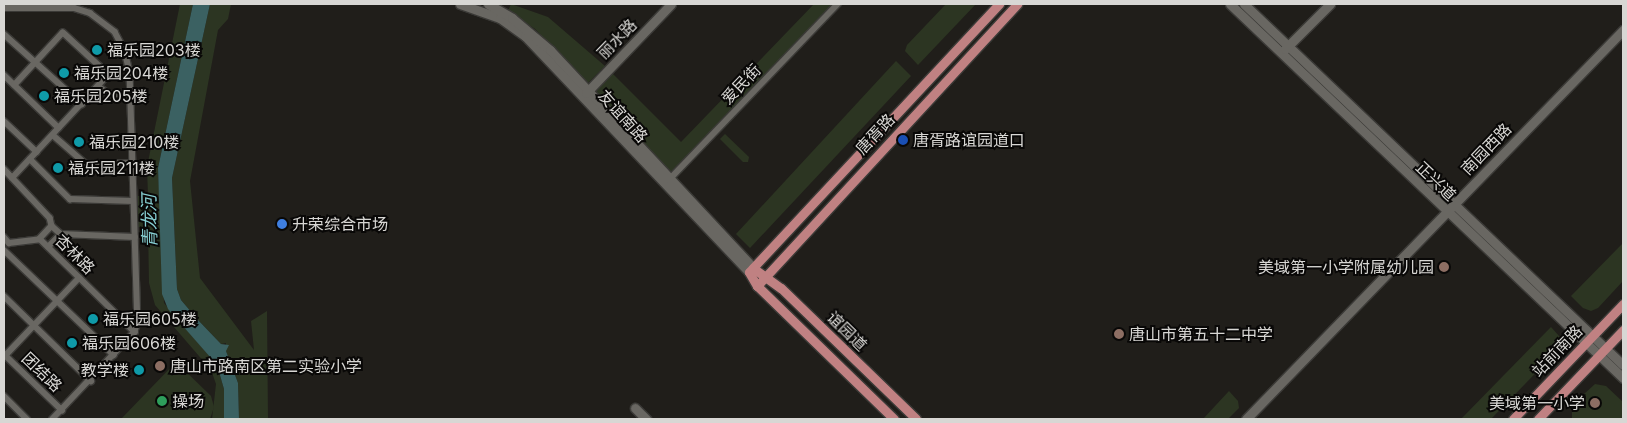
<!DOCTYPE html>
<html>
<head>
<meta charset="utf-8">
<style>
	body { margin:0 }
	#map { position:relative; width:1627px; height:423px; overflow:hidden; background:#201e1a; font-family:Inter,"Noto Sans SC",sans-serif }
	div>[style] { position:absolute }
	.green>* { inset:0; background:#2c3522 }
	.water>* { inset:0; background:#3b6162 }
	.roads { filter:drop-shadow(1px 0 #3b3a37) drop-shadow(-1px 0 #3b3a37) drop-shadow(0 1px #3b3a37) drop-shadow(0 -1px #3b3a37) }
	.street>* { height:5.5px; margin:-2.75px; padding:0 2.75px; transform-origin:2.75px; border-radius:2.75px; background:#696762 }
	.secondary>* { height:9px; margin:-4.5px; padding:0 4.5px; transform-origin:4.5px; border-radius:4.5px; background:#696762 }
	.primary>* { height:9px; margin:-4.5px; padding:0 4.5px; transform-origin:4.5px; border-radius:4.5px; background:#c08182 }
	.dots>* { width:14px; height:14px; translate:-50% -50%; box-sizing:border-box; border:2px solid #090807; border-radius:50% }
	span { translate:-50% -50%; white-space:nowrap; text-align:center; line-height:1.15; -webkit-text-stroke:4px #090807; paint-order:stroke }
	.street-label { font-size:16px; color:#d8d7d4 }
	.poi-label { font-size:16px; color:#d8d7d4 }
	.left { translate:0 -50%; text-align:left }
	.right { translate:-100% -50%; text-align:right }
	.water-label { font-size:18px; color:#86ced1; font-style:italic }
	.frame { position:absolute; inset:0; border:5px solid #d8d7d4; pointer-events:none }
</style>
</head>
<body>
<div id="map">
	<div class="green">
		<div style="clip-path:polygon(180px 4px,193px 4px,158px 168px,164px 303px,217px 365px,224px 389px,224px 419px,212px 419px,216px 384px,211px 370px,155px 305px,149px 283px,148px 227px,137px 227px,137px 196px,148px 196px,147px 167px)"></div>
		<div style="clip-path:polygon(210px 4px,231px 4px,228px 19px,218px 30px,190px 181px,200px 278px,254px 350px,251px 321px,267px 311px,268px 419px,239px 419px,238px 383px,226px 351px,226px 343px,221px 344px,198px 320px,181px 300px,177px 289px,172px 178px)"></div>
		<div style="clip-path:polygon(511px 4px,548px 17px,605px 66px,588px 83px,535px 29px,508px 11px)"></div>
		<div style="clip-path:polygon(814px 4px,834px 4px,671px 174px,595px 91px,612px 73px,681px 142px)"></div>
		<div style="clip-path:polygon(946px 4px,976px 4px,918px 65px,905px 51px,907px 45px)"></div>
		<div style="clip-path:polygon(896px 61px,911px 76px,750px 248px,736px 234px)"></div>
		<div style="clip-path:polygon(725px 134px,749px 157px,748px 162px,743px 162px,720px 139px)"></div>
		<div style="clip-path:polygon(1623px 243px,1623px 281px,1598px 308px,1591px 311px,1583px 308px,1571px 296px)"></div>
		<div style="clip-path:polygon(1551px 327px,1560px 337px,1562px 346px,1491px 419px,1461px 419px)"></div>
		<div style="clip-path:polygon(176px 362px,211px 396px,214px 407px,210px 419px,121px 419px)"></div>
		<div style="clip-path:polygon(1595px 384px,1606px 386px,1623px 402px,1623px 419px,1572px 419px,1572px 405px)"></div>
		<div style="clip-path:polygon(1229px 391px,1238px 401px,1239px 408px,1228px 419px,1203px 419px)"></div>
	</div>
	<div class="water">
		<div style="clip-path:polygon(193px 4px,210px 4px,172px 178px,177px 289px,181px 300px,198px 320px,221px 344px,229px 345px,226px 351px,238px 383px,239px 419px,224px 419px,224px 389px,217px 365px,168px 309px,162px 294px,158px 168px)"></div>
	</div>
	<div class="roads">
		<div class="street">
			<div style="left:4px;top:8px;width:70px"></div>
			<div style="left:74px;top:8px;width:17px;rotate:17deg"></div>
			<div style="left:90px;top:13px;width:31px;rotate:37deg"></div>
			<div style="left:115px;top:32px;width:21px;rotate:62deg"></div>
			<div style="left:125px;top:51px;width:22px;rotate:77deg"></div>
			<div style="left:130px;top:72px;width:250px;rotate:88.2deg"></div>
			<div style="left:138px;top:322px;width:10px;rotate:107deg"></div>
			<div style="left:135px;top:332px;width:120px;rotate:133.3deg"></div>
			<div style="left:4px;top:34px;width:105px;rotate:41.9deg"></div>
			<div style="left:4px;top:75px;width:76px;rotate:43.9deg"></div>
			<div style="left:98px;top:86px;width:14px;rotate:36deg"></div>
			<div style="left:109px;top:94px;width:21px"></div>
			<div style="left:4px;top:121px;width:45px;rotate:43.2deg"></div>
			<div style="left:53px;top:135px;width:44px;rotate:41.3deg"></div>
			<div style="left:86px;top:164px;width:46px;rotate:-1.2deg"></div>
			<div style="left:30px;top:159px;width:57px;rotate:45deg"></div>
			<div style="left:70px;top:199px;width:63px;rotate:1.8deg"></div>
			<div style="left:4px;top:169px;width:67px;rotate:46.8deg"></div>
			<div style="left:50px;top:218px;width:8px;rotate:76deg"></div>
			<div style="left:52px;top:226px;width:18px;rotate:133deg"></div>
			<div style="left:12px;top:178px;width:137px;rotate:-47.1deg"></div>
			<div style="left:105px;top:78px;width:9px;rotate:-108deg"></div>
			<div style="left:102px;top:69px;width:53px;rotate:-137.3deg"></div>
			<div style="left:63px;top:33px;width:71px;rotate:132.7deg"></div>
			<div style="left:668px;top:181px;width:245px;rotate:-46.2deg"></div>
			<div style="left:52px;top:226px;width:12px;rotate:42deg"></div>
			<div style="left:61px;top:234px;width:74px;rotate:2.3deg"></div>
			<div style="left:4px;top:237px;width:8px;rotate:50deg"></div>
			<div style="left:40px;top:239px;width:133px;rotate:44.4deg"></div>
			<div style="left:9px;top:243px;width:31px;rotate:-7deg"></div>
			<div style="left:48px;top:247px;width:18px;rotate:-45deg"></div>
			<div style="left:4px;top:250px;width:152px;rotate:43.7deg"></div>
			<div style="left:4px;top:296px;width:122px;rotate:44.3deg"></div>
			<div style="left:4px;top:354px;width:81px;rotate:44deg"></div>
			<div style="left:4px;top:357px;width:109px;rotate:-46.5deg"></div>
			<div style="left:4px;top:396px;width:33px;rotate:45deg"></div>
		</div>
		<div class="secondary">
			<div style="left:460px;top:4px;width:42px;rotate:19.3deg"></div>
			<div style="left:500px;top:18px;width:31px;rotate:36deg"></div>
			<div style="left:525px;top:36px;width:325px;rotate:46.5deg"></div>
			<div style="left:488px;top:4px;width:28px;rotate:30deg"></div>
			<div style="left:512px;top:18px;width:50px;rotate:40.1deg"></div>
			<div style="left:550px;top:50px;width:298px;rotate:47deg"></div>
			<div style="left:1230px;top:4px;width:543px;rotate:43.58deg"></div>
			<div style="left:1244px;top:4px;width:523px;rotate:43.61deg"></div>
			<div style="left:1285px;top:49px;width:64px;rotate:-45deg"></div>
			<div style="left:586px;top:93px;width:123px;rotate:-46.3deg"></div>
			<div style="left:635px;top:408px;width:16px;rotate:45deg"></div>
			<div style="left:1246px;top:419px;width:542px;rotate:-45.9deg"></div>
		</div>
		<div class="primary">
			<div style="left:753px;top:268px;width:34px;rotate:36deg"></div>
			<div style="left:781px;top:288px;width:188px;rotate:44.1deg"></div>
			<div style="left:757px;top:286px;width:384px;rotate:-47.3deg"></div>
			<div style="left:894px;top:419px;width:191px;rotate:-135.8deg"></div>
			<div style="left:757px;top:286px;width:16px;rotate:-120deg"></div>
			<div style="left:749px;top:272px;width:367px;rotate:-47deg"></div>
			<div style="left:1513px;top:419px;width:159px;rotate:-46.3deg"></div>
			<div style="left:1538px;top:419px;width:123px;rotate:-46.3deg"></div>
		</div>
	</div>
	<div class="dots">
		<div style="left:97px;top:50px;background:#0f9aa8"></div>
		<div style="left:64px;top:73px;background:#0f9aa8"></div>
		<div style="left:44px;top:96px;background:#0f9aa8"></div>
		<div style="left:903px;top:140px;background:#1a4fb4"></div>
		<div style="left:79px;top:142px;background:#0f9aa8"></div>
		<div style="left:58px;top:168px;background:#0f9aa8"></div>
		<div style="left:282px;top:224px;background:#3f7fe0"></div>
		<div style="left:1444px;top:267px;background:#8d6e63"></div>
		<div style="left:93px;top:319px;background:#0f9aa8"></div>
		<div style="left:1119px;top:334px;background:#8d6e63"></div>
		<div style="left:72px;top:343px;background:#0f9aa8"></div>
		<div style="left:160px;top:366px;background:#8d6e63"></div>
		<div style="left:139px;top:370px;background:#0f9aa8"></div>
		<div style="left:162px;top:401px;background:#2e9e5b"></div>
		<div style="left:1595px;top:403px;background:#8d6e63"></div>
	</div>
	<div class="street-label">
		<span style="left:617px;top:39px;rotate:-46deg">丽水路</span>
		<span style="left:741px;top:84px;rotate:-46deg">爱民街</span>
		<span style="left:623px;top:116px;rotate:48deg">友谊南路</span>
		<span style="left:875px;top:134px;rotate:-47deg">唐胥路</span>
		<span style="left:1486px;top:149px;rotate:-46deg">南园西路</span>
		<span style="left:1436px;top:181px;rotate:44deg">正兴道</span>
		<span style="left:75px;top:254px;rotate:45deg">杏林路</span>
		<span style="left:847px;top:331px;rotate:44deg">谊园道</span>
		<span style="left:1557px;top:351px;rotate:-46deg">站前南路</span>
		<span style="left:42px;top:372px;rotate:44deg">团结路</span>
	</div>
	<div class="poi-label">
		<span class="left" style="left:107px;top:50px">福乐园203楼</span>
		<span class="left" style="left:74px;top:73px">福乐园204楼</span>
		<span class="left" style="left:54px;top:96px">福乐园205楼</span>
		<span class="left" style="left:913px;top:140px">唐胥路谊园道口</span>
		<span class="left" style="left:89px;top:142px">福乐园210楼</span>
		<span class="left" style="left:68px;top:168px">福乐园211楼</span>
		<span class="left" style="left:292px;top:224px">升荣综合市场</span>
		<span class="right" style="left:1434px;top:267px">美域第一小学附属幼儿园</span>
		<span class="left" style="left:103px;top:319px">福乐园605楼</span>
		<span class="left" style="left:1129px;top:334px">唐山市第五十二中学</span>
		<span class="left" style="left:82px;top:343px">福乐园606楼</span>
		<span class="left" style="left:170px;top:366px">唐山市路南区第二实验小学</span>
		<span class="right" style="left:129px;top:370px">教学楼</span>
		<span class="left" style="left:172px;top:401px">操场</span>
		<span class="right" style="left:1585px;top:403px">美域第一小学</span>
	</div>
	<div class="water-label">
		<span style="left:150px;top:221px;rotate:-91deg">青龙河</span>
	</div>
	<div class="frame"></div>
</div>
</body>
</html>
